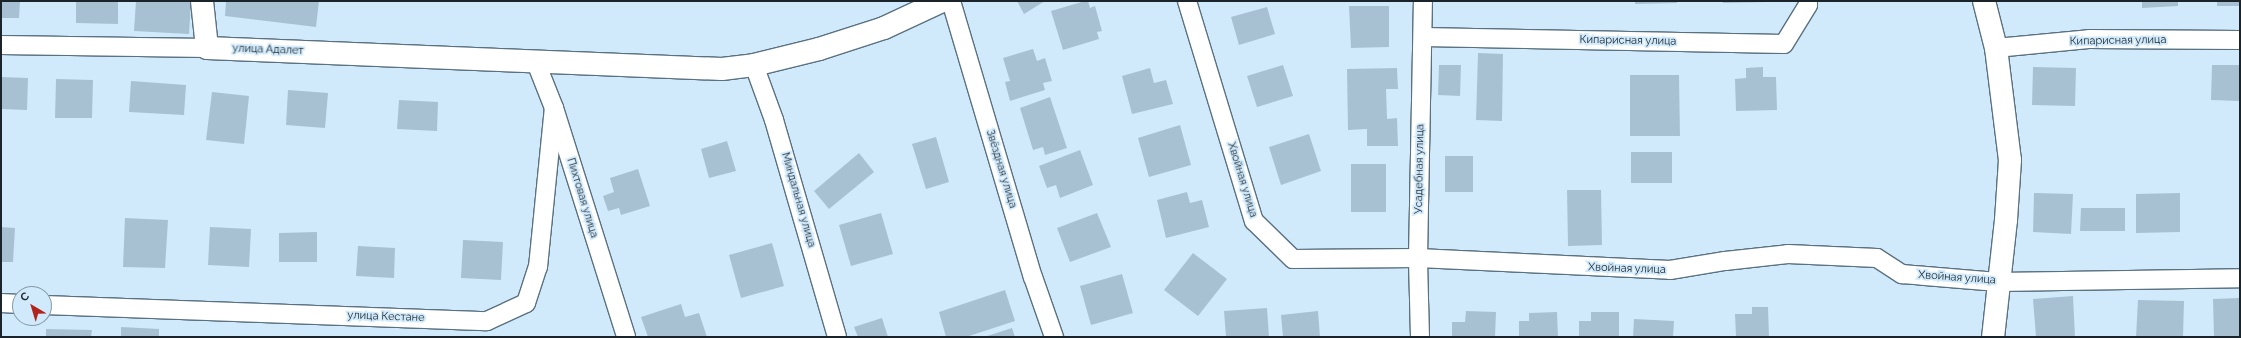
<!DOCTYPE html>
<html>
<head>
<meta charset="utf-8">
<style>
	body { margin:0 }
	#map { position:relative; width:2241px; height:338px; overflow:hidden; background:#d0eafc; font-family:Raleway,sans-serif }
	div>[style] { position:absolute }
	.building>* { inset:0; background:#a8c1d2 }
	.roads { filter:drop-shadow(1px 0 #5a7180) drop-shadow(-1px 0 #5a7180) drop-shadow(0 1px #5a7180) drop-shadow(0 -1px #5a7180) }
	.street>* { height:18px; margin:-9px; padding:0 9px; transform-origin:9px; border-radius:9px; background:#fff }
	.secondary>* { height:22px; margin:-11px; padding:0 11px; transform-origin:11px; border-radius:11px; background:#fff }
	span { translate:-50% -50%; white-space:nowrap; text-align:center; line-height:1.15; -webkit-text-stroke:3.5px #d0eafc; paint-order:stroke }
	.street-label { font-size:11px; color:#1b242b }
	.frame { position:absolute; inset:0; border:2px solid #1b242b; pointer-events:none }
	.north { position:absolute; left:12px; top:286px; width:40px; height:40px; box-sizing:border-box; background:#d0eafc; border:1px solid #889ba8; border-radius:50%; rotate:322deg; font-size:11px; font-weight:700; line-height:16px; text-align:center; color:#1b242b }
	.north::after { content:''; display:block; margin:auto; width:14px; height:18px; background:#b2231d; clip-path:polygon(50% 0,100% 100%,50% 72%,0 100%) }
</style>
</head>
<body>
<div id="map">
	<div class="building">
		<div style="clip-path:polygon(1px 1px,20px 1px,19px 18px,1px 18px)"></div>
		<div style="clip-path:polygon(76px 1px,118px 1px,118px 24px,76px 23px)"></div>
		<div style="clip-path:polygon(136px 1px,191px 1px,189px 34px,134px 31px)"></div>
		<div style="clip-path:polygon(226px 1px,319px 1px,316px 27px,225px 16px)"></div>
		<div style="clip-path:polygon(1017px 1px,1045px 1px,1024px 14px)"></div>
		<div style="clip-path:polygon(1085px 1px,1088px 1px,1090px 8px,1095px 6px,1102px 31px,1097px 32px,1099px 39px,1063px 50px,1051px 11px)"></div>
		<div style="clip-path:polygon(1635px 1px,1677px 1px,1677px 3px,1635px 4px)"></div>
		<div style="clip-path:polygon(1723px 1px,1768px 1px,1768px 2px,1723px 3px)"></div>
		<div style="clip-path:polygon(2142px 1px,2178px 1px,2178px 6px,2142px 8px)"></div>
		<div style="clip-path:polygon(2217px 1px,2239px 1px,2239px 6px,2217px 6px)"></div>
		<div style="clip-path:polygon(1349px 6px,1389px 6px,1389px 47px,1351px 48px)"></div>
		<div style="clip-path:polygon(1267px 7px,1275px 34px,1239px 45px,1231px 17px)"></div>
		<div style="clip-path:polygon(1033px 49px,1037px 61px,1045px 58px,1052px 81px,1043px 83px,1045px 90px,1010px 101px,1005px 82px,1010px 81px,1003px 58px)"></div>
		<div style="clip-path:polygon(1478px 53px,1503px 54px,1502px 121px,1476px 120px)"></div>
		<div style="clip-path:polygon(1283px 65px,1293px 96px,1257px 107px,1247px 76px)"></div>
		<div style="clip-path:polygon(1439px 65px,1461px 65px,1460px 96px,1438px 95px)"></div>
		<div style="clip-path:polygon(2212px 65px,2240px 65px,2240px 101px,2211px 100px)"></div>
		<div style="clip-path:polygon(1763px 67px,1763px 77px,1776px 77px,1777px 110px,1736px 111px,1735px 79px,1746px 78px,1746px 68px)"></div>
		<div style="clip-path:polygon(2033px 67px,2076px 68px,2075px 106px,2032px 105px)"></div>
		<div style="clip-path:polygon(1150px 68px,1154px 83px,1166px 80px,1173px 104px,1132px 114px,1122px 76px)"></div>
		<div style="clip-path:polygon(1397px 68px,1398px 89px,1386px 89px,1387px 119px,1397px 118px,1398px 146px,1367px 146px,1367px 129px,1348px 130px,1347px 69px)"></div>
		<div style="clip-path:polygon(1630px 75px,1679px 75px,1680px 136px,1630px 136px)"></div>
		<div style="clip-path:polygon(1px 77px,28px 78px,27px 110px,1px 109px)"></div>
		<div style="clip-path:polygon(56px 79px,93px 80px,92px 118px,55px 118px)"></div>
		<div style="clip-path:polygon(131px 81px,186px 85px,184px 115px,129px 112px)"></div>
		<div style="clip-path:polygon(288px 90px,328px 93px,325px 128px,286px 125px)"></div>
		<div style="clip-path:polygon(212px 92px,249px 96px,244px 144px,206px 140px)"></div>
		<div style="clip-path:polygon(1050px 97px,1067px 148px,1045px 155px,1043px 147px,1033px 150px,1020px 108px)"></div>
		<div style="clip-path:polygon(399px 100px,438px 102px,437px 131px,397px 129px)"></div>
		<div style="clip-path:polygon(1180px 125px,1191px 165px,1149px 177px,1138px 138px)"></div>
		<div style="clip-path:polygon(1309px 134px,1321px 171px,1281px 185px,1269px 147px)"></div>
		<div style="clip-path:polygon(936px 137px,949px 182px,926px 189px,912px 144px)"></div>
		<div style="clip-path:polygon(727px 141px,736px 171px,709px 178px,701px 149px)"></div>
		<div style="clip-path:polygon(1080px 150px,1093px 185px,1060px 198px,1056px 185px,1047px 188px,1039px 166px)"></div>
		<div style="clip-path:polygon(1631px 152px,1672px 152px,1672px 183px,1631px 183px)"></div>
		<div style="clip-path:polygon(859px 153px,874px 172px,829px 209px,814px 191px)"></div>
		<div style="clip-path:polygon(1445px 156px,1473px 156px,1473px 192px,1445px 192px)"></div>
		<div style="clip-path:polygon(1351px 164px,1386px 164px,1386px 212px,1351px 212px)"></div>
		<div style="clip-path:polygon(638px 169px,650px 206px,621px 215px,619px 208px,608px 211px,603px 196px,614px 192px,610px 178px)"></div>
		<div style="clip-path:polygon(1567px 190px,1601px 190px,1602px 245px,1568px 246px)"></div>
		<div style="clip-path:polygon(1187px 192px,1190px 203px,1202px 200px,1209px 227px,1166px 238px,1157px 200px)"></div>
		<div style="clip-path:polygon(2034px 193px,2073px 194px,2071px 234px,2033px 232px)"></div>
		<div style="clip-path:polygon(2180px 193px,2180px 232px,2136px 233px,2136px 194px)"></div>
		<div style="clip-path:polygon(2081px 208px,2125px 208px,2125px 231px,2080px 231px)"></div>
		<div style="clip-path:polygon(881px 213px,893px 254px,851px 266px,839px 225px)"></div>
		<div style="clip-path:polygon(1097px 213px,1111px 247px,1070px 262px,1057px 228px)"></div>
		<div style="clip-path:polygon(125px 218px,168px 220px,165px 268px,123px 267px)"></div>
		<div style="clip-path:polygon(1px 227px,15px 228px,13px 262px,1px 262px)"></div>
		<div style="clip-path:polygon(210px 227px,251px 229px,249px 267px,208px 265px)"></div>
		<div style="clip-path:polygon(317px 232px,317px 262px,279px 262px,279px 233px)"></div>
		<div style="clip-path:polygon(463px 240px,503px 242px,501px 280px,461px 278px)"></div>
		<div style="clip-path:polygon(772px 243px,784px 286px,741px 298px,729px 255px)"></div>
		<div style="clip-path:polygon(358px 246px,395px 248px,394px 278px,356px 276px)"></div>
		<div style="clip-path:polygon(1193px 253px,1227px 279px,1198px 316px,1164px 290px)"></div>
		<div style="clip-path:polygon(1122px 274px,1133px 313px,1091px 325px,1080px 286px)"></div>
		<div style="clip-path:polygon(1005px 290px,1015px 321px,966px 337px,946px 337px,939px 312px)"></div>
		<div style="clip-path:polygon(2073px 296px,2075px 337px,2036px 337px,2033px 299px)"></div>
		<div style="clip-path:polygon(2240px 298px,2240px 337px,2214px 337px,2213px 299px)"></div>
		<div style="clip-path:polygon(2138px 300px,2184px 301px,2183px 337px,2136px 337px)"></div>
		<div style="clip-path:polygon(681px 304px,685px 317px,699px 313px,707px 337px,648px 337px,641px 317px)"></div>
		<div style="clip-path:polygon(1752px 307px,1768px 307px,1769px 337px,1736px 337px,1735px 314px,1752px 314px)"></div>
		<div style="clip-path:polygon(1267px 308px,1269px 337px,1226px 337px,1224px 311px)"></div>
		<div style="clip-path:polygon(1318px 311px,1320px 337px,1283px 337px,1281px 315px)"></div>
		<div style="clip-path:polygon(1466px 311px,1496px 312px,1495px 337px,1452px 337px,1452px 322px,1465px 322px)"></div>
		<div style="clip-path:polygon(1557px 312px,1558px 337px,1519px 337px,1519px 321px,1529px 321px,1529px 313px)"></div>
		<div style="clip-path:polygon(1591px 312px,1619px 312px,1619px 337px,1579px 337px,1579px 321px,1591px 321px)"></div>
		<div style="clip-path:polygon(882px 318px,888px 337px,858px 337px,854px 327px)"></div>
		<div style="clip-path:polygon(1634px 319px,1674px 321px,1673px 337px,1633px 337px)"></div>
		<div style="clip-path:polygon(121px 327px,159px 329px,159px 337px,121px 337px)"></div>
		<div style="clip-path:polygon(1012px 328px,1015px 337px,984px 337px)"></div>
		<div style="clip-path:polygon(46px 329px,92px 330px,91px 337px,46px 337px)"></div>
	</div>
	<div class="roads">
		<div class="street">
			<div style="left:951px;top:1px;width:288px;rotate:73.5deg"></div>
			<div style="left:1033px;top:277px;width:64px;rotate:70.7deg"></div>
			<div style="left:1187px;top:1px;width:230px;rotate:73.1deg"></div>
			<div style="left:1254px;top:221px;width:54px;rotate:44.3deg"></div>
			<div style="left:1293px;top:259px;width:125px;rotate:-0.5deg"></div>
			<div style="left:1418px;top:258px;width:252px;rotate:2.7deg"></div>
			<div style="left:1670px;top:270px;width:56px;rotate:-9.3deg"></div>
			<div style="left:1725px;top:261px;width:63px;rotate:-6.3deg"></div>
			<div style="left:1788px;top:254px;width:89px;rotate:2.6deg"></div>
			<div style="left:1877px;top:258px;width:30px;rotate:33deg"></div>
			<div style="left:1902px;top:274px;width:96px;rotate:4.8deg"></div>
			<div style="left:1998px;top:282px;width:242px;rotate:-0.9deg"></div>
			<div style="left:1423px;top:37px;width:361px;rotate:1.1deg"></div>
			<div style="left:1784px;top:44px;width:46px;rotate:-58.4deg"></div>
			<div style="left:1808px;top:5px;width:4px;rotate:-90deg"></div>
			<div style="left:1px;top:45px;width:206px;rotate:0.8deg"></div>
			<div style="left:1996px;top:48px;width:93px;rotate:-5.5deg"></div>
			<div style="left:2089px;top:39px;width:151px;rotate:0.4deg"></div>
			<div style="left:535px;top:60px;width:52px;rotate:68.4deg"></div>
			<div style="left:554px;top:108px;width:240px;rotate:72.5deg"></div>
			<div style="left:754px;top:65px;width:59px;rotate:70deg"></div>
			<div style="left:774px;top:120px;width:226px;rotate:73.8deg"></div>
			<div style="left:1px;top:303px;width:19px;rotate:3deg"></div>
			<div style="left:44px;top:305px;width:443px;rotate:2.1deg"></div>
			<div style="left:487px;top:321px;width:43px;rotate:-24.8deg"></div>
			<div style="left:526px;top:303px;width:38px;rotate:-72deg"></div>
			<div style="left:538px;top:267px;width:160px;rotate:-84.3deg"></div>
			<div style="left:1420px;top:337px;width:79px;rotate:-91.5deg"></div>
			<div style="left:1418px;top:258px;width:257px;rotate:-88.9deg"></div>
		</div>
		<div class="secondary">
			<div style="left:202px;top:1px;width:47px;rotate:83.9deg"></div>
			<div style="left:207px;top:48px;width:515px;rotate:2.34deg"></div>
			<div style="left:722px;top:69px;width:32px;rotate:-7deg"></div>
			<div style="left:754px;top:65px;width:67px;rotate:-13.8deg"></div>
			<div style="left:819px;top:49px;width:68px;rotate:-17.9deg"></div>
			<div style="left:884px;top:28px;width:64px;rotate:-25deg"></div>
			<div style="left:1984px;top:1px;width:49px;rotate:75.7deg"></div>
			<div style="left:1996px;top:48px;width:113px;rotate:82.9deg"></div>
			<div style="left:2010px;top:160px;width:60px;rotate:93.8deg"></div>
			<div style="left:2006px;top:220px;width:118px;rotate:96.3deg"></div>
		</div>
	</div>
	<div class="street-label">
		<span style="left:1628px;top:41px;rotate:1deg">Кипарисная улица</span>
		<span style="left:2118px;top:41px;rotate:-1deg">Кипарисная улица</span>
		<span style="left:268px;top:50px;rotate:2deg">улица Адалет</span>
		<span style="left:1001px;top:169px;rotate:73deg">Звёздная улица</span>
		<span style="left:1420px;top:169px;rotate:-89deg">Усадебная улица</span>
		<span style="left:1242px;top:180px;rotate:73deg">Хвойная улица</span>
		<span style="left:582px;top:198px;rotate:73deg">Пихтовая улица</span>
		<span style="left:798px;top:200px;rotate:74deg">Миндальная улица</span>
		<span style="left:1627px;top:269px;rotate:2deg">Хвойная улица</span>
		<span style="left:1957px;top:278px;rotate:4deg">Хвойная улица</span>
		<span style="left:386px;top:317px;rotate:2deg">улица Кестане</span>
	</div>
	<div class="frame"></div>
	<div class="north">С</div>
</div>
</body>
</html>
